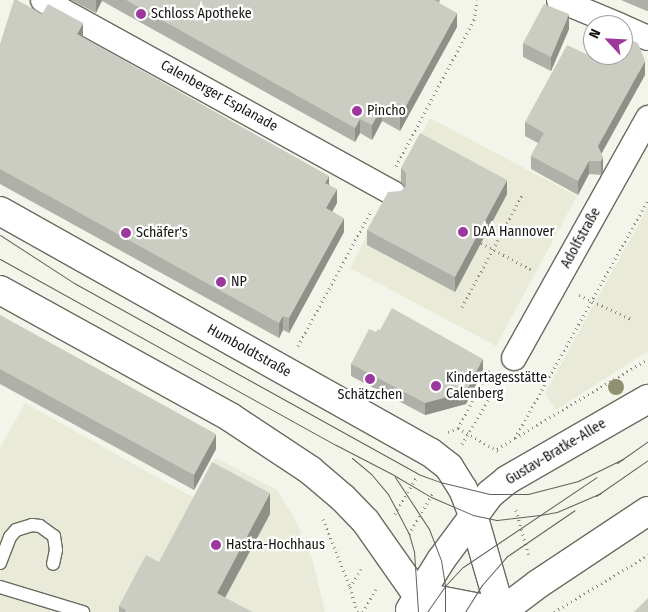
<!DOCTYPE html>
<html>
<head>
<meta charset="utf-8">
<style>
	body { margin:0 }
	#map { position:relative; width:648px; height:612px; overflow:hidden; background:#f4f5ea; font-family:"Fira Sans Condensed",sans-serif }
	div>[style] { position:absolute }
	.built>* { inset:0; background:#e9ead7 }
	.path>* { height:3px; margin-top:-1.5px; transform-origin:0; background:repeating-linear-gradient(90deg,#898982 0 1px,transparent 0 5px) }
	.roads { filter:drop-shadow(1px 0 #6a6b61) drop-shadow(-1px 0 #6a6b61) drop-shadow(0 1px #6a6b61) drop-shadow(0 -1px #6a6b61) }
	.lane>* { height:12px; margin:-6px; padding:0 6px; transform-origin:6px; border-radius:6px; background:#fff }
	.street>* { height:24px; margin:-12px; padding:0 12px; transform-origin:12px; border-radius:12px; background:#fff }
	.secondary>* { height:28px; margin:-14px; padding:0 14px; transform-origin:14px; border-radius:14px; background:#fff }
	.tram>* { height:1px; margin:-0.5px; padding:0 0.5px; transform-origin:0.5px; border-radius:0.5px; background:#61615b }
	.trees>* { width:16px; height:16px; margin:-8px; border-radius:50%; background:#909171 }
	.wall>* { inset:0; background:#afb0a7 }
	.shaded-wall>* { inset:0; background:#8f9088 }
	.building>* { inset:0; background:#cccdc2 }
	.dots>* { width:14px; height:14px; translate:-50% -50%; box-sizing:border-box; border:2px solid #fff; border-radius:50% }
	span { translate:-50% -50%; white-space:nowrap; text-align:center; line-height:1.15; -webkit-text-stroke:4.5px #fff; paint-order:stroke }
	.poi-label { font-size:14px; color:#151511 }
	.left { translate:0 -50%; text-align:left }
	.street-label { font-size:14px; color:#151511 }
	.north { position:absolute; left:583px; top:15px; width:50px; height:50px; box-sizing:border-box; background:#fff; border:1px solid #a1a1a0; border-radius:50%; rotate:295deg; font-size:14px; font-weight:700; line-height:20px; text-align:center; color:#151511 }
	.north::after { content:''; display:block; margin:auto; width:18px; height:22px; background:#9c379c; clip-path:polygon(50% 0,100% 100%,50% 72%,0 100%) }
</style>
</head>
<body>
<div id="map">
	<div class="built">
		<div style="clip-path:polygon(430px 118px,577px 196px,496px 346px,350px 268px)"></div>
		<div style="clip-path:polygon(648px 207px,648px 351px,556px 410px,545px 393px)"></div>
		<div style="clip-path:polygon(25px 403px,194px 498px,216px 458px,277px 490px,296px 521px,312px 559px,325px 612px,0 612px,0 448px)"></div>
	</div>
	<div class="path">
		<div style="left:396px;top:166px;width:166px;rotate:-61.9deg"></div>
		<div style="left:474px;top:20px;width:20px;rotate:-81deg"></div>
		<div style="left:481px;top:243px;width:60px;rotate:27.8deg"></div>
		<div style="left:579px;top:295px;width:57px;rotate:24.8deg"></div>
		<div style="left:462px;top:307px;width:127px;rotate:-61.8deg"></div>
		<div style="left:298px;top:346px;width:153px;rotate:-61.6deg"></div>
		<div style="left:458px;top:428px;width:46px;rotate:29.9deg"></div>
		<div style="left:448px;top:432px;width:11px;rotate:-22deg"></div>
		<div style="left:458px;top:428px;width:68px;rotate:-61.9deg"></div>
		<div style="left:515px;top:438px;width:155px;rotate:-30.7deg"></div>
		<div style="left:462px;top:444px;width:76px;rotate:-59deg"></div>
		<div style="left:497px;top:449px;width:21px;rotate:-31deg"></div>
		<div style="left:515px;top:438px;width:273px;rotate:-60.8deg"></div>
		<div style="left:516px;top:510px;width:48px;rotate:74.2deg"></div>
		<div style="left:395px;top:514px;width:44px;rotate:-59.9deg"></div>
		<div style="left:323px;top:519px;width:73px;rotate:68.3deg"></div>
		<div style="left:350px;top:587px;width:26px;rotate:74deg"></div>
		<div style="left:409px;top:534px;width:48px;rotate:-59.7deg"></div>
		<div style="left:350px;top:587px;width:25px;rotate:-58deg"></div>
		<div style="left:363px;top:612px;width:29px;rotate:-61deg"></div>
		<div style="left:554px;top:612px;width:110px;rotate:-31.2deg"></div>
	</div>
	<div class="roads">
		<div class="lane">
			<div style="left:0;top:563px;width:28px;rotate:-69deg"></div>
			<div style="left:10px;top:537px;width:9px;rotate:-49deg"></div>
			<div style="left:16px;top:530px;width:17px;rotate:-17deg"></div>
			<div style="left:32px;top:525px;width:8px;rotate:7deg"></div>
			<div style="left:40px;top:526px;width:17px;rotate:36deg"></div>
			<div style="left:54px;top:536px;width:14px;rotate:82deg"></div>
			<div style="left:56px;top:550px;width:14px;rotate:102deg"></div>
			<div style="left:0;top:587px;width:87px;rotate:16.8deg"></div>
		</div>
		<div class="street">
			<div style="left:43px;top:0;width:401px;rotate:28.9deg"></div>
			<div style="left:559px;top:0;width:65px;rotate:22.6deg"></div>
			<div style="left:623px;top:27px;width:27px;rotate:24deg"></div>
			<div style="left:514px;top:358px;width:275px;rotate:-60.8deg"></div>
		</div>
		<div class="secondary">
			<div style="left:0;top:211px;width:493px;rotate:29.3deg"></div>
			<div style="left:430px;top:452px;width:24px;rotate:38deg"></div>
			<div style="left:449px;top:467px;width:26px;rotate:58deg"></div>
			<div style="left:463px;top:489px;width:28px;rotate:69deg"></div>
			<div style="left:473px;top:515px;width:101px;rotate:73.9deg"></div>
			<div style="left:0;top:290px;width:263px;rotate:28.9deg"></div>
			<div style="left:230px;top:417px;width:96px;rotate:33.5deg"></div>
			<div style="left:310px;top:470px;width:43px;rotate:40.3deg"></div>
			<div style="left:343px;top:498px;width:33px;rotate:46deg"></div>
			<div style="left:366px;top:522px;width:90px;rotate:54.9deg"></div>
			<div style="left:418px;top:596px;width:84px;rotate:11deg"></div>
			<div style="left:410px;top:610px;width:59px;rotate:-58.2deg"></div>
			<div style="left:441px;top:560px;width:82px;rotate:-53.4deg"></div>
			<div style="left:490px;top:494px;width:22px;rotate:-39deg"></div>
			<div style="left:507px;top:480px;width:163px;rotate:-29.9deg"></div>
			<div style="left:501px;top:612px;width:46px;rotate:-37.1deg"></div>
			<div style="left:538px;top:584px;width:132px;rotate:-33.6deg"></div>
		</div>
	</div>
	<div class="tram">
		<div style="left:0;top:235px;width:88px;rotate:33deg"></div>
		<div style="left:74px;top:283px;width:393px;rotate:29deg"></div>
		<div style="left:418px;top:474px;width:23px;rotate:20deg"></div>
		<div style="left:440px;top:482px;width:51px;rotate:13.5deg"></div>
		<div style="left:490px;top:494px;width:38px"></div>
		<div style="left:528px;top:494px;width:52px;rotate:-14.6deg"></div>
		<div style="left:578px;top:481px;width:50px;rotate:-26.1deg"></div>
		<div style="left:0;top:259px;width:384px;rotate:29deg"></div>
		<div style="left:336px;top:445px;width:63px;rotate:27.4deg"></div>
		<div style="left:392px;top:474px;width:45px;rotate:30.5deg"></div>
		<div style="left:431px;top:497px;width:46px;rotate:23.2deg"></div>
		<div style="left:473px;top:515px;width:25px;rotate:12deg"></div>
		<div style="left:497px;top:520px;width:43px;rotate:-6.6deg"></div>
		<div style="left:540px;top:515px;width:17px;rotate:-10deg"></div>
		<div style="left:557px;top:512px;width:48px;rotate:-23.4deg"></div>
		<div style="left:352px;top:458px;width:26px;rotate:40deg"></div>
		<div style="left:372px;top:475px;width:25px;rotate:50deg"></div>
		<div style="left:388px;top:494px;width:45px;rotate:62.3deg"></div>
		<div style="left:409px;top:534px;width:18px;rotate:74deg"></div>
		<div style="left:414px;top:551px;width:61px;rotate:86.2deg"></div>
		<div style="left:617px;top:463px;width:38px;rotate:-35deg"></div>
		<div style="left:395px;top:477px;width:62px;rotate:56.8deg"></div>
		<div style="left:429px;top:529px;width:33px;rotate:69deg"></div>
		<div style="left:441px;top:560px;width:26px;rotate:81deg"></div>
		<div style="left:445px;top:586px;width:26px;rotate:90deg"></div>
		<div style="left:596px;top:496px;width:63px;rotate:-34.7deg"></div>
		<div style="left:427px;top:612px;width:32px;rotate:-55deg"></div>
		<div style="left:445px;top:586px;width:26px;rotate:-47deg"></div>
		<div style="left:463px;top:567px;width:161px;rotate:-33.9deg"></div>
		<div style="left:465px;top:612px;width:32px;rotate:-58deg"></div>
		<div style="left:482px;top:585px;width:37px;rotate:-49deg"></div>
		<div style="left:506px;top:557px;width:83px;rotate:-34.3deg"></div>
	</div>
	<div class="trees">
		<div style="left:616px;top:387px"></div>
	</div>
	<div class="wall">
		<div style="clip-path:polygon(71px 0,440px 0,439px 3px,457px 27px,400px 131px,382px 121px,372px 140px,360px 133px,355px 142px,102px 1px,96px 13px)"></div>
		<div style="clip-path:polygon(621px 0,648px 0,648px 11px,647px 11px)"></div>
		<div style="clip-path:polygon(42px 14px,83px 37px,329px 184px,337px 203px,332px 211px,344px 232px,289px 333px,283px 330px,279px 338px,0 184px,0 44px)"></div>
		<div style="clip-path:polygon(569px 29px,551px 71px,523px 57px,523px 43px)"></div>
		<div style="clip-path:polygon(586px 54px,645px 75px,601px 153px,603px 170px,601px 175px,589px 174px,578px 195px,531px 169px,531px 156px,538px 143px,525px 136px,525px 122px)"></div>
		<div style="clip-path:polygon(401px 168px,507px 194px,455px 292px,367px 245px,367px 230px,405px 187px,401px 182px)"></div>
		<div style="clip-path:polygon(0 315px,216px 449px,194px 490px,0 384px)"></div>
		<div style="clip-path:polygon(376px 332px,483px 371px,466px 404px,425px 415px,351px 376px,351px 364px)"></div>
		<div style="clip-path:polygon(270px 514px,225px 598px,252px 612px,119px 612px,119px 606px,159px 562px)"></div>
	</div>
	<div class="shaded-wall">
		<div style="clip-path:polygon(96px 0,102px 0,96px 13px)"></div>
		<div style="clip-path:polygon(457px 13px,457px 27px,400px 131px,400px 117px)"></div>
		<div style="clip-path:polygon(569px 14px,569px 29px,551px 71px,551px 57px)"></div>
		<div style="clip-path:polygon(83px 23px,83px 38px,77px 34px)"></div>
		<div style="clip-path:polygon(645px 61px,645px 75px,598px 160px,598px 146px)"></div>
		<div style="clip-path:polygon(382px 107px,382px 121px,372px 140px,372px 125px)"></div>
		<div style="clip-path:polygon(360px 119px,360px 133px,355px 142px,355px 128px)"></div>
		<div style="clip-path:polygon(603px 157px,603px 170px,601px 175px,601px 161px)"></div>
		<div style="clip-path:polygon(589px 161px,589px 174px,578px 195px,578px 181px)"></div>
		<div style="clip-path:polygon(329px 176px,329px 190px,325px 183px)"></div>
		<div style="clip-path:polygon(507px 180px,507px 194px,455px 292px,455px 277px)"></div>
		<div style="clip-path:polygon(337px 189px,337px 203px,326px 223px,326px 208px)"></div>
		<div style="clip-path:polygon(344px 218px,344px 232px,289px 333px,289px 318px)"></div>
		<div style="clip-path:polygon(283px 316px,283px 330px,279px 338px,279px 323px)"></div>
		<div style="clip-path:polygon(483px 359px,483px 371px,466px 404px,425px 415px,425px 403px)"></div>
		<div style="clip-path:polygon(216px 434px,216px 449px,194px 490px,194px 475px)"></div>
		<div style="clip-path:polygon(270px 493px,270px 514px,217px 612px,217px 593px)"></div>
	</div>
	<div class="building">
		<div style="clip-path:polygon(14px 0,17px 0,42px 14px,48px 4px,83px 23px,77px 34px,329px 176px,325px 183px,337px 189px,326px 208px,344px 218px,289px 318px,283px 316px,279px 323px,0 169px,0 44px)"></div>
		<div style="clip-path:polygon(126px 0,434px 0,457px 13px,400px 117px,382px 107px,372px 125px,360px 119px,355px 128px)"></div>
		<div style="clip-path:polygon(544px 4px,569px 14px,551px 57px,523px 43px)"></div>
		<div style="clip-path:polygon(623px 37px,638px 43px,645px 61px,598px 146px,603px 157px,601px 161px,589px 161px,578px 181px,531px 156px,544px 133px,525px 122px,567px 45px,586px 54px,593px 41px,593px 55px,623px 55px)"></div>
		<div style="clip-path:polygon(420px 133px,507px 180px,455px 277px,367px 230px,388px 192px,401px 191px,406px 186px,406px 173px,401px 168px)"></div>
		<div style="clip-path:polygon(392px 308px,483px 359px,466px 392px,425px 403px,351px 364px,369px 329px,376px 332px,378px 329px,380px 330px)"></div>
		<div style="clip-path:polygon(0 315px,216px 434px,194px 475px,0 369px)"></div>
		<div style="clip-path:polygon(212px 462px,270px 493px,217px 593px,252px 612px,125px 612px,126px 610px,119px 606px,146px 555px,159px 562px)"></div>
		<div style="clip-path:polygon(648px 598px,648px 612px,634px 612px)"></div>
	</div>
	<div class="dots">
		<div style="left:141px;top:14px;background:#9c379c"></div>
		<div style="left:357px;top:111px;background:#9c379c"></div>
		<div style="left:463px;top:232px;background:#9c379c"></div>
		<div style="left:126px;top:233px;background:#9c379c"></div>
		<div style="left:221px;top:282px;background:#9c379c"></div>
		<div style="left:370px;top:379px;background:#9c379c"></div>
		<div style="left:436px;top:386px;background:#9c379c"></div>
		<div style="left:216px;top:545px;background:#9c379c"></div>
	</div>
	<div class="poi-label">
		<span class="left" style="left:151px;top:14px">Schloss Apotheke</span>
		<span class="left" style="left:367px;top:111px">Pincho</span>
		<span class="left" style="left:473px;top:232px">DAA Hannover</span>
		<span class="left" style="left:136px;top:233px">Schäfer's</span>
		<span class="left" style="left:231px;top:282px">NP</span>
		<span class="left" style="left:446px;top:386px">Kindertagesstätte<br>Calenberg</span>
		<span style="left:370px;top:395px">Schätzchen</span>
		<span class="left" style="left:226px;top:545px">Hastra-Hochhaus</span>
	</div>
	<div class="street-label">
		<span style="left:219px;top:96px;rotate:29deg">Calenberger Esplanade</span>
		<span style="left:581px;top:238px;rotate:-61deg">Adolfstraße</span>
		<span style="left:249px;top:351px;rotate:29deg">Humboldtstraße</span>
		<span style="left:556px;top:452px;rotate:-31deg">Gustav-Bratke-Allee</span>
	</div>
	<div class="north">N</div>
</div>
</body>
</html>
